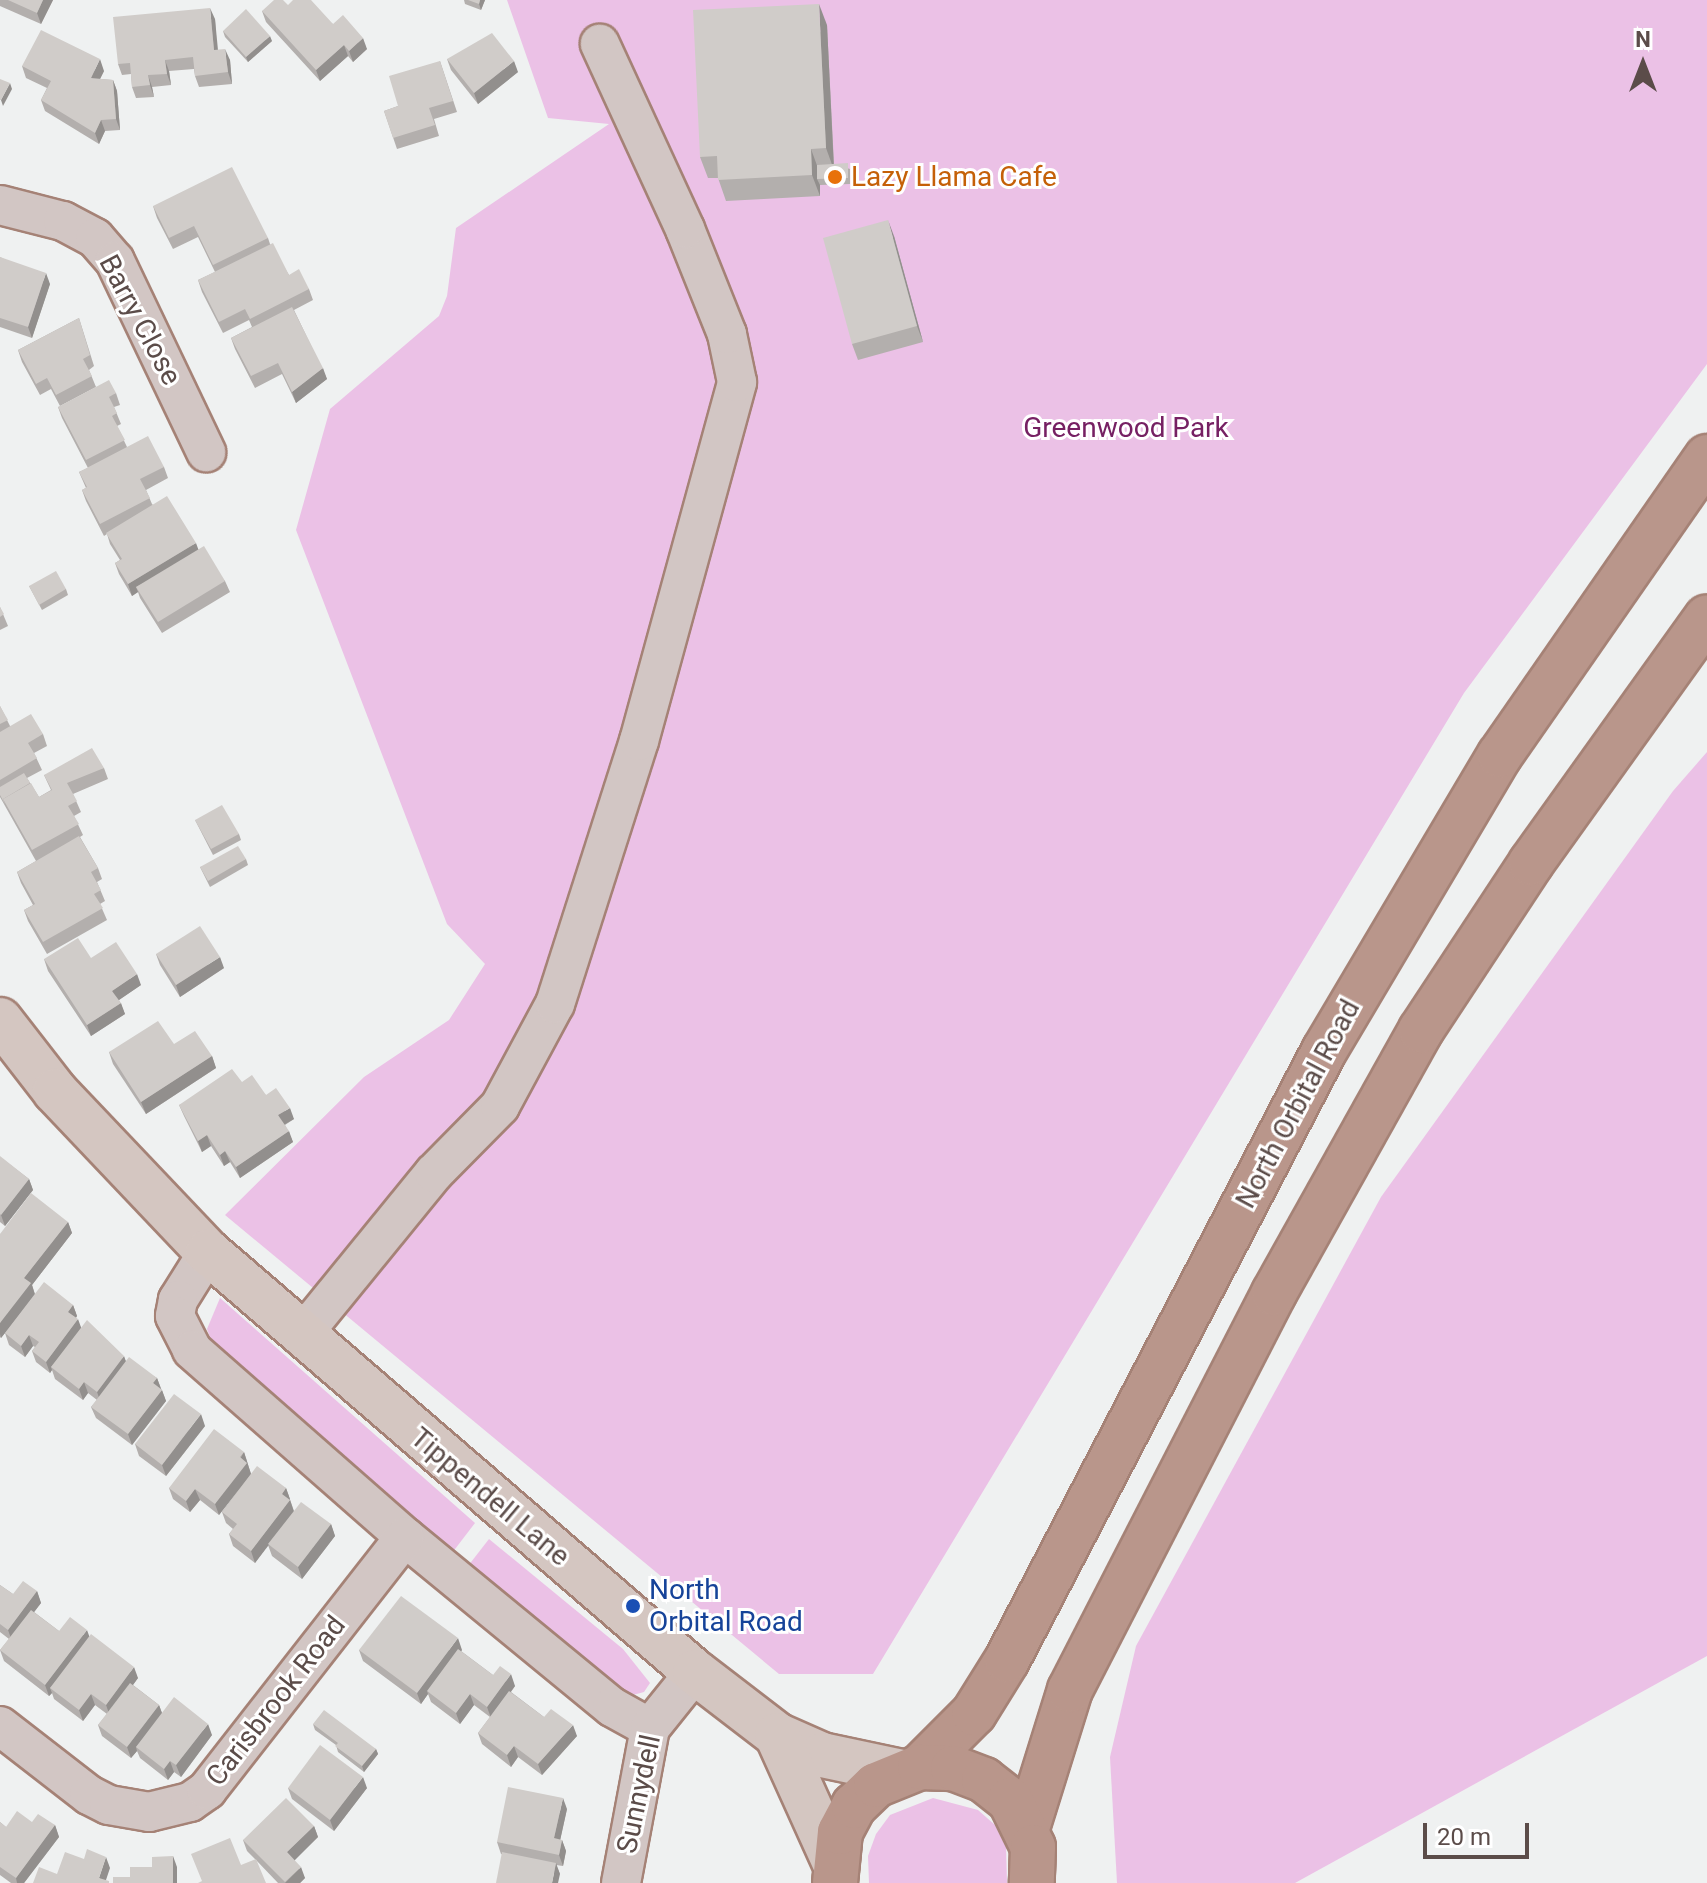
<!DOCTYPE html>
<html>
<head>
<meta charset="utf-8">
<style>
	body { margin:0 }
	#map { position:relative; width:1707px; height:1883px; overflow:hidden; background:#eff1f1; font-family:Roboto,sans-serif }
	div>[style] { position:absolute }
	.green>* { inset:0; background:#ebc1e6 }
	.roads { filter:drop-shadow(2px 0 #a58276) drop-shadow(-2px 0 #a58276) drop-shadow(0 2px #a58276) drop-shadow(0 -2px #a58276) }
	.street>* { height:38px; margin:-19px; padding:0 19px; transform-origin:19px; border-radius:19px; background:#d2c6c4 }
	.secondary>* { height:44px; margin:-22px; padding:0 22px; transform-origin:22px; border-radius:22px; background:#d4c6c1 }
	.highway>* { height:44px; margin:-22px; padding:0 22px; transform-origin:22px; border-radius:22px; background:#b9968b }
	.wall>* { inset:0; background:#b3afad }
	.shaded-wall>* { inset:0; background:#928f8d }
	.building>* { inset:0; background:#d0ccc9 }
	.dots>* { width:22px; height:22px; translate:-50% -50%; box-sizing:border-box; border:4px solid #fff; border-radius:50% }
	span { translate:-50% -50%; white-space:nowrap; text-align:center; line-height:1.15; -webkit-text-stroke:6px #fff; paint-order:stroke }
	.food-label { font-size:28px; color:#c56008 }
	.left { translate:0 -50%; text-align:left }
	.street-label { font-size:28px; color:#5b4c49 }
	.park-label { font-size:28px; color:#762063 }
	.transit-label { font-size:28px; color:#164399 }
	.north { position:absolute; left:1603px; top:24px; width:80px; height:80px; -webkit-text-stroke:6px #fff; paint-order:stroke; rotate:0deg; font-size:22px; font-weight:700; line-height:32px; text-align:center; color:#5b4c49 }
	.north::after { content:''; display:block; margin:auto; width:28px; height:36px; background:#5b4c49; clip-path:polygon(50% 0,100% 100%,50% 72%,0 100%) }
	.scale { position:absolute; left:1423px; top:1823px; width:106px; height:36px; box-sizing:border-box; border:4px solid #5b4c49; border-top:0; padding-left:10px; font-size:24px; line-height:28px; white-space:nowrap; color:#5b4c49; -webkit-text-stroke:6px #fff; paint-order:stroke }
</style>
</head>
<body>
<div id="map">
	<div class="green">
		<div style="clip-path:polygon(507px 0,1707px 0,1707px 364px,1464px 693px,873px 1674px,779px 1674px,225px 1215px,364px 1077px,449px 1020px,485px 964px,447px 924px,296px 530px,330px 409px,439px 316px,447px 296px,456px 228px,609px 124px,548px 118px)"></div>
		<div style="clip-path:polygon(1707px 752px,1707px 1656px,1295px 1883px,1117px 1883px,1110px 1757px,1136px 1646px,1381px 1197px,1673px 791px)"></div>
		<div style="clip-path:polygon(220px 1298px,475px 1523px,452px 1553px,213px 1345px,207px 1329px)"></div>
		<div style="clip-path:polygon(489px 1539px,623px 1649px,650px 1683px,644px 1692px,629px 1696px,606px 1684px,468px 1566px)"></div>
		<div style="clip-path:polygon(933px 1798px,978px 1810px,995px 1825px,1006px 1847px,1007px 1883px,869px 1883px,868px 1856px,876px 1834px,890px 1815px)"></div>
	</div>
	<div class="roads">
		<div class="street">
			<div style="left:0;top:205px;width:65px;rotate:14.3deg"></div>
			<div style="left:63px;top:221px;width:36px;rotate:28deg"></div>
			<div style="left:95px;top:238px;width:30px;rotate:49deg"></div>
			<div style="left:115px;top:261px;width:212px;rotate:64.5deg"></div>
			<div style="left:208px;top:1252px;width:57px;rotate:122deg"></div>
			<div style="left:178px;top:1300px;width:16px;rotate:101deg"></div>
			<div style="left:175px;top:1316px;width:38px;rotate:63deg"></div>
			<div style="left:192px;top:1350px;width:283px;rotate:41.3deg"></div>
			<div style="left:405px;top:1537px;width:268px;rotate:39.4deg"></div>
			<div style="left:612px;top:1707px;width:43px;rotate:28.9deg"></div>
			<div style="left:301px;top:1336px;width:210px;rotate:-50.8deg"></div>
			<div style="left:434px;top:1173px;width:94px;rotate:-45.4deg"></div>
			<div style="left:500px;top:1106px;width:116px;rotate:-61.7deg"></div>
			<div style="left:555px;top:1004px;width:276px;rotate:-72.3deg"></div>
			<div style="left:639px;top:741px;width:372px;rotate:-74.7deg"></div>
			<div style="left:737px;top:382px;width:49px;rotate:-101.8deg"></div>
			<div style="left:727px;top:334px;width:113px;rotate:-111.8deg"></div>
			<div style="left:685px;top:229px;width:204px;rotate:-114.7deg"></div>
			<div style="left:0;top:1726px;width:113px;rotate:37.8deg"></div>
			<div style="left:89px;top:1795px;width:22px;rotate:27deg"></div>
			<div style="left:109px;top:1805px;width:41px;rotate:9.9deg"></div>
			<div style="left:149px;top:1812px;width:42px;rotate:-13.7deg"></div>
			<div style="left:190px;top:1802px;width:21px;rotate:-35deg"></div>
			<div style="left:207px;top:1790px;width:321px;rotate:-52deg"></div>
			<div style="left:621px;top:1883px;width:158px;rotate:-79.4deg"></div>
			<div style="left:650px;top:1728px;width:72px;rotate:-51.2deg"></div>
		</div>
		<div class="secondary">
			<div style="left:0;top:1020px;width:90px;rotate:52.2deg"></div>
			<div style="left:55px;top:1091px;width:222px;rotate:46.5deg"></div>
			<div style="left:208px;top:1252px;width:643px;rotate:40.78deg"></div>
			<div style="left:695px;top:1672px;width:103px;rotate:37.5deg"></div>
			<div style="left:777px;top:1735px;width:49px;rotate:24deg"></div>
			<div style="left:822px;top:1755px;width:82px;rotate:12deg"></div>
			<div style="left:777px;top:1735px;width:138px;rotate:65.7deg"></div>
		</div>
		<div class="highway">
			<div style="left:920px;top:1767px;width:76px;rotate:-45deg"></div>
			<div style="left:974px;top:1713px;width:62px;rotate:-58.1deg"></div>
			<div style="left:1007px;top:1660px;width:687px;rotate:-62.5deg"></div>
			<div style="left:1324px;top:1051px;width:344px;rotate:-59.3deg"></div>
			<div style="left:1500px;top:755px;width:363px;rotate:-55.2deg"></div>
			<div style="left:1027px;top:1828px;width:145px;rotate:-72.7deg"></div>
			<div style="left:1070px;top:1690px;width:446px;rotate:-62.8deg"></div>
			<div style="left:1274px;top:1293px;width:301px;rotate:-60.8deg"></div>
			<div style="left:1421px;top:1030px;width:200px;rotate:-56.6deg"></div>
			<div style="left:1531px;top:863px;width:302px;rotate:-54.4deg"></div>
			<div style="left:835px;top:1883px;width:51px;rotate:-84.4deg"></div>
			<div style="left:840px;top:1832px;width:30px;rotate:-62deg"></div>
			<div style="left:854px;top:1806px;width:30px;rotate:-44deg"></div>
			<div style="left:876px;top:1785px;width:48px;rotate:-22.2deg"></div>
			<div style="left:920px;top:1767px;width:33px;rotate:2deg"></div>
			<div style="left:953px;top:1768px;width:33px;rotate:21deg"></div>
			<div style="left:984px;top:1780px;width:33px;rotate:38deg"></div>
			<div style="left:1010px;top:1800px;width:52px;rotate:63.9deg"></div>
			<div style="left:1033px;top:1847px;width:36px;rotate:92deg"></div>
		</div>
	</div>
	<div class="wall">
		<div style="clip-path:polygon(0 0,53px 0,41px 24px,0 6px)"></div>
		<div style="clip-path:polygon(464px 0,485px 0,481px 10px,465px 4px)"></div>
		<div style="clip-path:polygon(288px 5px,333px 24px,367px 49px,353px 62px,348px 56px,320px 81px,266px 22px,262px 11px)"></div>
		<div style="clip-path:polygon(215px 19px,217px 50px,230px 60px,232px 84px,199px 87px,195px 76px,194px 69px,169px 71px,171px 85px,152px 87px,154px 97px,136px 98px,132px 87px,131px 74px,122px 75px,118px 64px)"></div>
		<div style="clip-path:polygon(827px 25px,834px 164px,850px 169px,850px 184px,820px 185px,820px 196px,726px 201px,718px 178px,708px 178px,700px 157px)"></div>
		<div style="clip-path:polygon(223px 31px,272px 41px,248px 62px,225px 37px)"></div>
		<div style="clip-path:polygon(447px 59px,518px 72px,478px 104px,451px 70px)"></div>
		<div style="clip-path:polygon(440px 61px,457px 112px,434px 119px,439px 136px,397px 149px,384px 111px,398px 106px)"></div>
		<div style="clip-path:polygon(22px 66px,104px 71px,100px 79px,113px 80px,117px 91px,120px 130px,105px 131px,99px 144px,45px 111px,41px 100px,47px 88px,26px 78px)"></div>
		<div style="clip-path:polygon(153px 206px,268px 238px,270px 244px,289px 275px,309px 289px,313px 300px,294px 310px,327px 379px,296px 403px,282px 374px,255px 388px,235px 349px,231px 338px,252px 327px,249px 320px,223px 333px,202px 292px,198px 280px,215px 272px,198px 237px,173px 249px,157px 218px)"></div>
		<div style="clip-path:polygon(894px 236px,923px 342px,858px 360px,852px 344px)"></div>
		<div style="clip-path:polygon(0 257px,50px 284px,32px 338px,0 327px)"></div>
		<div style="clip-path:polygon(79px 318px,94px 366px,89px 370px,96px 387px,60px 406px,51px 389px,40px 395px,22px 362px,18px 350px)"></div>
		<div style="clip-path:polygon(116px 393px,120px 405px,114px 407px,121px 424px,117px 426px,127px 447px,164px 467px,168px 478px,146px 490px,152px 504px,198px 549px,225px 581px,230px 592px,162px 633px,140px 598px,138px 592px,132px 596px,119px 574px,115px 563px,120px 560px,110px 544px,107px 534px,104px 536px,86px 501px,82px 490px,86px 488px,79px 472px,88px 468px,62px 418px,58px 407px)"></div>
		<div style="clip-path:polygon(29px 586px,66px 589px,68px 595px,42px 610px)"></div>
		<div style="clip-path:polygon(0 607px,8px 626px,0 630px)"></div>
		<div style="clip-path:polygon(0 706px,10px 726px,43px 734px,47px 746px,34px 753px,42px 770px,27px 778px,39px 797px,51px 790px,44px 775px,104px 768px,108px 779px,73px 794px,81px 812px,74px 816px,83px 835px,80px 837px,98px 868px,102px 879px,97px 882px,105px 901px,100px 904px,107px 920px,47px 954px,28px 921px,24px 910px,33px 905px,21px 883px,17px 872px,36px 861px,0 797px)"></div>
		<div style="clip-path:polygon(195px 820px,239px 834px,241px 840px,213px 855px)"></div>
		<div style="clip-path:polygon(246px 859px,248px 865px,210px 887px,200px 867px)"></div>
		<div style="clip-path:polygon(156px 954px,224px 968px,180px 997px,160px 965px)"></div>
		<div style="clip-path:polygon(91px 958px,141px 985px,119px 1000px,125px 1014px,91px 1036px,48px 971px,44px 959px)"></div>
		<div style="clip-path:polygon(174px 1044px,212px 1056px,216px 1068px,146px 1114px,113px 1064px,109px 1052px)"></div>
		<div style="clip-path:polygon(242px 1082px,266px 1095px,294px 1119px,285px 1125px,293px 1142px,240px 1178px,230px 1162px,224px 1166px,211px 1146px,202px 1152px,184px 1116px,179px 1105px)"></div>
		<div style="clip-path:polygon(0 1157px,29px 1179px,33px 1190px,5px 1226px,0 1222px)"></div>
		<div style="clip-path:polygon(68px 1222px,72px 1233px,32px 1285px,35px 1294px,73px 1305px,77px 1316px,76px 1318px,81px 1328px,126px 1361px,157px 1378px,166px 1401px,132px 1445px,96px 1418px,91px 1407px,97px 1400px,88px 1393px,83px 1400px,55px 1379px,52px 1370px,50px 1373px,36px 1362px,32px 1351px,35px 1347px,33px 1346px,25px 1357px,9px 1345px,5px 1333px,1px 1338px,0 1337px,0 1234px)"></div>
		<div style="clip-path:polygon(205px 1426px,166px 1476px,139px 1456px,135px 1444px)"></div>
		<div style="clip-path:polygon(244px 1452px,251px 1474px,286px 1488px,294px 1511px,331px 1524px,335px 1536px,302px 1579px,272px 1556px,268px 1545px,255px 1563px,233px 1546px,229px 1534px,233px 1529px,226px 1523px,222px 1512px,240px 1488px,219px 1515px,200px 1500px,190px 1512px,173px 1499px,169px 1488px)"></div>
		<div style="clip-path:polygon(0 1585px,13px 1594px,37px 1591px,41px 1603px,34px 1612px,59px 1631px,89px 1636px,138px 1678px,133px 1685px,159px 1705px,162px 1713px,212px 1735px,181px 1777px,174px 1772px,168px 1780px,140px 1758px,137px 1751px,131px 1758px,102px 1736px,98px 1725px,107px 1714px,95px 1705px,83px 1721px,54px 1699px,52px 1693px,49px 1696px,4px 1661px,0 1650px,9px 1639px,0 1632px)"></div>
		<div style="clip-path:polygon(359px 1650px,462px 1650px,461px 1651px,493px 1675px,515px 1686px,511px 1692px,544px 1717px,577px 1736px,542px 1775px,518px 1757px,511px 1767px,482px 1744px,478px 1733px,490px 1717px,474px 1705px,460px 1724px,431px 1702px,428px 1694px,421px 1704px,363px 1661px)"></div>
		<div style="clip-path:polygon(313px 1724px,376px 1749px,378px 1754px,364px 1772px,338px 1752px,336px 1745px,315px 1730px)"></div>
		<div style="clip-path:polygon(288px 1788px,367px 1788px,334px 1831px,292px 1799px)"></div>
		<div style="clip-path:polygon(567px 1809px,560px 1840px,562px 1840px,566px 1851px,563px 1866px,556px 1865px,560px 1874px,501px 1854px,497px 1842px)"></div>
		<div style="clip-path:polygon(0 1822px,6px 1827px,32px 1822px,55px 1825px,59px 1837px,24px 1883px,11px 1883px,0 1875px)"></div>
		<div style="clip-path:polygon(314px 1826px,318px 1837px,294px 1860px,305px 1878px,300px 1883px,278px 1883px,256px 1860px,241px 1865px,256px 1860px,247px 1851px,243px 1840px)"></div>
	</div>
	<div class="shaded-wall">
		<div style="clip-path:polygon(43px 0,53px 0,41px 24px,37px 13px)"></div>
		<div style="clip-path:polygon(480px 0,485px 0,481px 10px,479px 4px)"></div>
		<div style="clip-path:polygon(819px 4px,827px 25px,834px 170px,826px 148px)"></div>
		<div style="clip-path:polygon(210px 8px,215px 19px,219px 61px,214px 50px)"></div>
		<div style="clip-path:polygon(270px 36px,272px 41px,248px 62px,246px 57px)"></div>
		<div style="clip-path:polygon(363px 38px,367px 49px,353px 62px,349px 51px)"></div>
		<div style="clip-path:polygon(344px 45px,348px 56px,320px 81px,316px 70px)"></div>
		<div style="clip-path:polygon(225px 49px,230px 60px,232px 84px,228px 72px)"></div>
		<div style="clip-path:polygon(100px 59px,104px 71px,95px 89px,91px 78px)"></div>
		<div style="clip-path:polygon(165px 60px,169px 71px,171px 85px,167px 74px)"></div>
		<div style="clip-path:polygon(514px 61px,518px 72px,478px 104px,474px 93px)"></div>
		<div style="clip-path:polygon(148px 75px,152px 87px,154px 97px,150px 85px)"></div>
		<div style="clip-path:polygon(113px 80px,117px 91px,120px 130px,116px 119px)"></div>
		<div style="clip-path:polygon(10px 83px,12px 89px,3px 106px,1px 100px)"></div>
		<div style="clip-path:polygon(101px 120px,105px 131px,99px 144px,95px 133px)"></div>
		<div style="clip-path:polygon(811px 149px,819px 171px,817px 179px,820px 185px,820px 196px,812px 175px)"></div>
		<div style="clip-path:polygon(888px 220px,894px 236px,923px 342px,917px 326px)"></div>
		<div style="clip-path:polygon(46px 273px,50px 284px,32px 338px,28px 327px)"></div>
		<div style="clip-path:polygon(323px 368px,327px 379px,296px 403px,292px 392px)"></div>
		<div style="clip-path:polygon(196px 543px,200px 554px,136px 587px,138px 592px,132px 596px,128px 584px)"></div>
		<div style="clip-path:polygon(220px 957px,224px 968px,180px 997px,176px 985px)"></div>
		<div style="clip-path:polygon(137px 974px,141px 985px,116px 1002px,112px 991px)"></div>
		<div style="clip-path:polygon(121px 1003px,125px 1014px,91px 1036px,87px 1025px)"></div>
		<div style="clip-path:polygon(212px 1056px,216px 1068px,146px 1114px,141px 1102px)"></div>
		<div style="clip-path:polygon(290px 1108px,294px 1119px,282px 1126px,278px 1115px)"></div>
		<div style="clip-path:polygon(289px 1131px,293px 1142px,240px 1178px,236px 1167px)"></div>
		<div style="clip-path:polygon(207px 1135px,211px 1146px,202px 1152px,198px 1141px)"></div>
		<div style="clip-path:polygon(225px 1151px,230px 1162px,224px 1166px,220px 1155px)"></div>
		<div style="clip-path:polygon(29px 1179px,33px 1190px,5px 1226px,1px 1215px)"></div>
		<div style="clip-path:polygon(68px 1222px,72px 1233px,32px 1285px,35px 1295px,1px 1338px,0 1334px,0 1323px,24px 1278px)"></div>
		<div style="clip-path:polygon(73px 1305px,77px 1316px,72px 1323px,68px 1312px)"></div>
		<div style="clip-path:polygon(78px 1319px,82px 1330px,51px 1367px,52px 1370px,50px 1373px,46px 1362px)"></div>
		<div style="clip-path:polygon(29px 1335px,33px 1346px,25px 1357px,21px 1346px)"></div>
		<div style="clip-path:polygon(124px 1356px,128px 1367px,101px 1403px,97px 1392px)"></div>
		<div style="clip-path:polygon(157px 1378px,161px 1389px,153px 1383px)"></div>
		<div style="clip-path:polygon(84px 1382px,88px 1393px,83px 1400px,79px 1389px)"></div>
		<div style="clip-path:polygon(162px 1390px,166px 1401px,132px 1445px,128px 1434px)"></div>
		<div style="clip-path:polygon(201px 1414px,205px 1426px,166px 1476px,162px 1465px)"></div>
		<div style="clip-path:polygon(244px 1452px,251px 1474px,219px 1515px,215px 1504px)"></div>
		<div style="clip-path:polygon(286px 1488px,290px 1499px,286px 1505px,282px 1494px)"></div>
		<div style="clip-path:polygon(195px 1489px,200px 1500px,190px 1512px,186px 1501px)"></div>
		<div style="clip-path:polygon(290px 1500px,294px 1512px,255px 1563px,251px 1551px)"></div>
		<div style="clip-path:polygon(331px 1524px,335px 1536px,302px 1579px,298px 1567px)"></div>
		<div style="clip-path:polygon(37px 1591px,41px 1603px,12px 1641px,8px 1630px)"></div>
		<div style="clip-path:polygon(87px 1630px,91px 1641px,50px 1688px,52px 1693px,49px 1696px,45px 1685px)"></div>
		<div style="clip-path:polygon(458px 1638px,462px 1650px,430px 1693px,427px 1691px,428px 1694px,421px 1704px,417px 1693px)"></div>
		<div style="clip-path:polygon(134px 1667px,138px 1678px,110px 1716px,106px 1705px)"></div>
		<div style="clip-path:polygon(511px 1674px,515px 1686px,491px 1718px,487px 1707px)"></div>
		<div style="clip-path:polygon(91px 1694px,95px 1705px,83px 1721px,79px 1710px)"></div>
		<div style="clip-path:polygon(470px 1694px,474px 1705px,460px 1724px,456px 1713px)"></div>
		<div style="clip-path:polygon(159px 1705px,163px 1716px,136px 1747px,137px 1751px,131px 1758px,127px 1747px)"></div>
		<div style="clip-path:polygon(208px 1724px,212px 1735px,181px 1777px,176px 1765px)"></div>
		<div style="clip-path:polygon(573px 1725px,577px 1736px,542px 1775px,538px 1764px)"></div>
		<div style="clip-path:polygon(514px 1746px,518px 1757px,511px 1767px,507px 1755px)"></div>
		<div style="clip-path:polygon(376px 1749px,378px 1754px,364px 1772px,362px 1766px)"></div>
		<div style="clip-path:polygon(170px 1761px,174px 1772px,168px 1780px,164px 1769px)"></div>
		<div style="clip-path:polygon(363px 1777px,367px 1788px,334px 1831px,330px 1820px)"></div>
		<div style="clip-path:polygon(563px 1798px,567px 1809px,558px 1850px,554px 1838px)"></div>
		<div style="clip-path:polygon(55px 1825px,59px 1837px,24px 1883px,17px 1883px,16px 1878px)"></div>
		<div style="clip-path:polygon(314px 1826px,318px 1837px,291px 1864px,287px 1852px)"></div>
		<div style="clip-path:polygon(562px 1840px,566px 1851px,563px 1866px,559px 1855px)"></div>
		<div style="clip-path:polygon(173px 1856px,177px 1867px,177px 1883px,173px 1883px)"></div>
		<div style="clip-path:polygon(106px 1857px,110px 1868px,105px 1883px,99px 1878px)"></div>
		<div style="clip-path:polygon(556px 1863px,560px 1874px,558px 1883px,552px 1883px)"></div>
		<div style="clip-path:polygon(301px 1867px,305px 1878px,300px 1883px,285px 1883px)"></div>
	</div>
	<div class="building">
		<div style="clip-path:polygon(8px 0,43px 0,37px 13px)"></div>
		<div style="clip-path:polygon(274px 0,283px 0,288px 5px,293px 0,311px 0,333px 24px,343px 15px,363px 38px,349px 51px,344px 45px,316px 70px,262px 11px)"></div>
		<div style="clip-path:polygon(468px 0,480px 0,479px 4px)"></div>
		<div style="clip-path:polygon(819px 4px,826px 148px,811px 149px,812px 175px,718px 180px,717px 156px,700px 157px,693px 10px)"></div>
		<div style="clip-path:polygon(210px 8px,214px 50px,225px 49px,228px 72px,195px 76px,193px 57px,165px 60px,167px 74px,148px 75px,150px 85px,132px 87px,130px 63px,118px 64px,113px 17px)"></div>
		<div style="clip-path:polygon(246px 9px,270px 36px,246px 57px,223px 31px)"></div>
		<div style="clip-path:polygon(41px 30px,100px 59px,91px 78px,113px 80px,116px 119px,101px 120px,95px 133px,41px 100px,51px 81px,22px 66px)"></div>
		<div style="clip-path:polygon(492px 33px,514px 61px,474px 93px,447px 59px)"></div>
		<div style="clip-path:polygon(440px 61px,453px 101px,429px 108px,435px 125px,393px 138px,384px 111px,398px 106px,389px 76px)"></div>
		<div style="clip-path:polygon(0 79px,10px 83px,1px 100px,0 100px)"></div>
		<div style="clip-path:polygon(848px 163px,848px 178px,817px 179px,817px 165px)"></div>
		<div style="clip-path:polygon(232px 167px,268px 238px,213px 265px,194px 226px,169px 238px,153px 206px)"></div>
		<div style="clip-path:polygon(888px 220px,917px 326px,852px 344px,823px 238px)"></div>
		<div style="clip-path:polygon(273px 243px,289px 275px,299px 269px,309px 289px,250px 319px,245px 309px,219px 322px,198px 280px)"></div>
		<div style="clip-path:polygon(0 257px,46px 273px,28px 327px,0 318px)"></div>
		<div style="clip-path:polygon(292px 307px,323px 368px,292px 392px,278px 363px,251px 376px,231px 338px)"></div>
		<div style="clip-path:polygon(79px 318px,90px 355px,83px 359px,92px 376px,56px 395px,47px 378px,36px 384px,18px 350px)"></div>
		<div style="clip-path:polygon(109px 380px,116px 393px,109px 397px,117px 413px,112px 416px,125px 440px,86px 460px,58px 407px)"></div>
		<div style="clip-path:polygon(148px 436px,164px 467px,140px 479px,150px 498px,100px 524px,82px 490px,87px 487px,79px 472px)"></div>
		<div style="clip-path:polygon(167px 496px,196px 543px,128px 584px,115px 563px,122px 559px,106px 533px)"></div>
		<div style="clip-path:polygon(204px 546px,225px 581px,158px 622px,136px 587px)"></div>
		<div style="clip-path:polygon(56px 571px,66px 589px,39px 605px,29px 586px)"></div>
		<div style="clip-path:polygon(0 607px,4px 614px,0 617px)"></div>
		<div style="clip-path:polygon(0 706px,8px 720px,0 724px)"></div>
		<div style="clip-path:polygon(31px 714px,43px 734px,28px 743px,37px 758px,0 780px,0 732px)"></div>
		<div style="clip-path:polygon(92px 748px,104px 768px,67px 783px,77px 801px,68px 806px,79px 824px,32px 850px,3px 799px,31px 783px,39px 797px,52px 790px,44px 775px)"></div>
		<div style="clip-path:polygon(24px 773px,30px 783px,3px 799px,5px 804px,0 795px,0 787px)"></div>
		<div style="clip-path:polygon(222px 805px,239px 834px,211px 849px,195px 820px)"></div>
		<div style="clip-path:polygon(79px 836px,98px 868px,91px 872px,101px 890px,94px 894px,103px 908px,43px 942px,24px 910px,35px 904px,17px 872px)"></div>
		<div style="clip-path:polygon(238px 846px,246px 859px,208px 881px,200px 867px)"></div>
		<div style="clip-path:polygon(200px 926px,220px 957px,176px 985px,156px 954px)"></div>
		<div style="clip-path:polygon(78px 938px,91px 958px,116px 942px,137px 974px,112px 991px,121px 1003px,87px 1025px,44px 959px)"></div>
		<div style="clip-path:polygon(158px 1021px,174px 1044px,195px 1031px,212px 1056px,141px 1102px,109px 1052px)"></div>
		<div style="clip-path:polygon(232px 1069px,242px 1082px,252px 1075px,266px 1095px,276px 1088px,290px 1108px,278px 1115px,289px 1131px,236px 1167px,225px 1151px,220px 1155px,207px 1135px,198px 1141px,179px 1105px)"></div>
		<div style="clip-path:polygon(0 1156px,29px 1179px,1px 1215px,0 1214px)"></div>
		<div style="clip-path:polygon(31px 1193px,68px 1222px,24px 1278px,31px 1283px,0 1323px,0 1234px)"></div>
		<div style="clip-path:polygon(44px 1282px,73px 1305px,68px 1312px,78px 1319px,46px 1362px,32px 1351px,39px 1342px,29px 1335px,21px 1346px,5px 1333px)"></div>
		<div style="clip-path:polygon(87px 1320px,124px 1356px,97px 1392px,84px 1382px,79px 1389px,51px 1367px)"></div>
		<div style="clip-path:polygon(129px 1357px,157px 1378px,153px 1383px,162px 1390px,128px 1434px,91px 1407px)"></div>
		<div style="clip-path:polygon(174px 1394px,201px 1414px,162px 1465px,135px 1444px)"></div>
		<div style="clip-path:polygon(214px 1429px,244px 1452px,240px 1457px,247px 1463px,215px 1504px,195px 1489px,186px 1501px,169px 1488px)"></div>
		<div style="clip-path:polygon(257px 1466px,286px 1488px,282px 1494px,290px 1500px,251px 1551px,229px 1534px,237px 1524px,222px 1512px)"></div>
		<div style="clip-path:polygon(301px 1502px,331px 1524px,298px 1567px,268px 1544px)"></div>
		<div style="clip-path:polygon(23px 1581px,37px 1591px,8px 1630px,0 1624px,0 1585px,13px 1594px)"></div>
		<div style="clip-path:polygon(401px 1596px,458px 1638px,417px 1693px,359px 1650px)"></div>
		<div style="clip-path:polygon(31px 1610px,59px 1631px,70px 1617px,87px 1630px,45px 1685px,0 1650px)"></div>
		<div style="clip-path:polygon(91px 1634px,134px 1667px,106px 1705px,91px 1694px,79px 1710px,50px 1688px)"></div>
		<div style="clip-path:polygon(458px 1649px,493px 1675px,500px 1666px,511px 1674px,487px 1707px,470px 1694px,456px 1713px,427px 1691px)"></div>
		<div style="clip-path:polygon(130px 1683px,159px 1705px,127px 1747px,98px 1725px)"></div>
		<div style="clip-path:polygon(509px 1691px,544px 1717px,551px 1709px,573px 1725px,538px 1764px,514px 1746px,507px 1755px,478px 1733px)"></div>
		<div style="clip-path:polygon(174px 1697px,208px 1724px,176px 1765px,170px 1761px,164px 1769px,136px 1747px)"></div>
		<div style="clip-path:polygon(324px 1710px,376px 1749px,362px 1766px,335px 1746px,338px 1743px,313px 1724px)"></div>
		<div style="clip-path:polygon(320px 1745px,363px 1777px,330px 1820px,288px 1788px)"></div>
		<div style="clip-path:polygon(508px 1787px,563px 1798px,554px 1838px,562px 1840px,559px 1855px,497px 1842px)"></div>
		<div style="clip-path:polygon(286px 1798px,314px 1826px,287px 1852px,301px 1867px,285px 1882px,243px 1840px)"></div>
		<div style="clip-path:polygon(17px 1811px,32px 1822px,38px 1814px,55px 1825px,16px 1878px,0 1867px,0 1822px,6px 1827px)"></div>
		<div style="clip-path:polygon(230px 1838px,241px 1865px,256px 1859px,266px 1883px,198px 1883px,202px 1881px,191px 1854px)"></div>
		<div style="clip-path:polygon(87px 1849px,106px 1857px,99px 1878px,109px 1881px,109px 1883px,33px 1883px,39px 1867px,57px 1874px,65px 1852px,84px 1859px)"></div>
		<div style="clip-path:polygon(502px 1852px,556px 1863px,552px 1883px,496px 1883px)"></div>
		<div style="clip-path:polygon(173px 1856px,173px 1883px,113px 1883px,113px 1877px,130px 1877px,130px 1867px,152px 1867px,152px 1857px)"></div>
	</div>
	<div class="dots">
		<div style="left:835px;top:177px;background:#e8710a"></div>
		<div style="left:633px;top:1606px;background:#1a4fb4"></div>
	</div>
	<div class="food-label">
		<span class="left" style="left:851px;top:177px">Lazy Llama Cafe</span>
	</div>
	<div class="street-label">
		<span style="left:140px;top:320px;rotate:62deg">Barry Close</span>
		<span style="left:1298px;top:1104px;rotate:-62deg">North Orbital Road</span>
		<span style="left:490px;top:1497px;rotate:40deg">Tippendell Lane</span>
		<span style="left:276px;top:1701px;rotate:-52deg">Carisbrook Road</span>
		<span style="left:639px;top:1794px;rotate:-78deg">Sunnydell</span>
	</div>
	<div class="park-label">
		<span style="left:1126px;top:428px">Greenwood Park</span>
	</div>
	<div class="transit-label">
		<span class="left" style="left:649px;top:1606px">North<br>Orbital Road</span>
	</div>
	<div class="north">N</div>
	<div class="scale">20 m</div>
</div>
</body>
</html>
